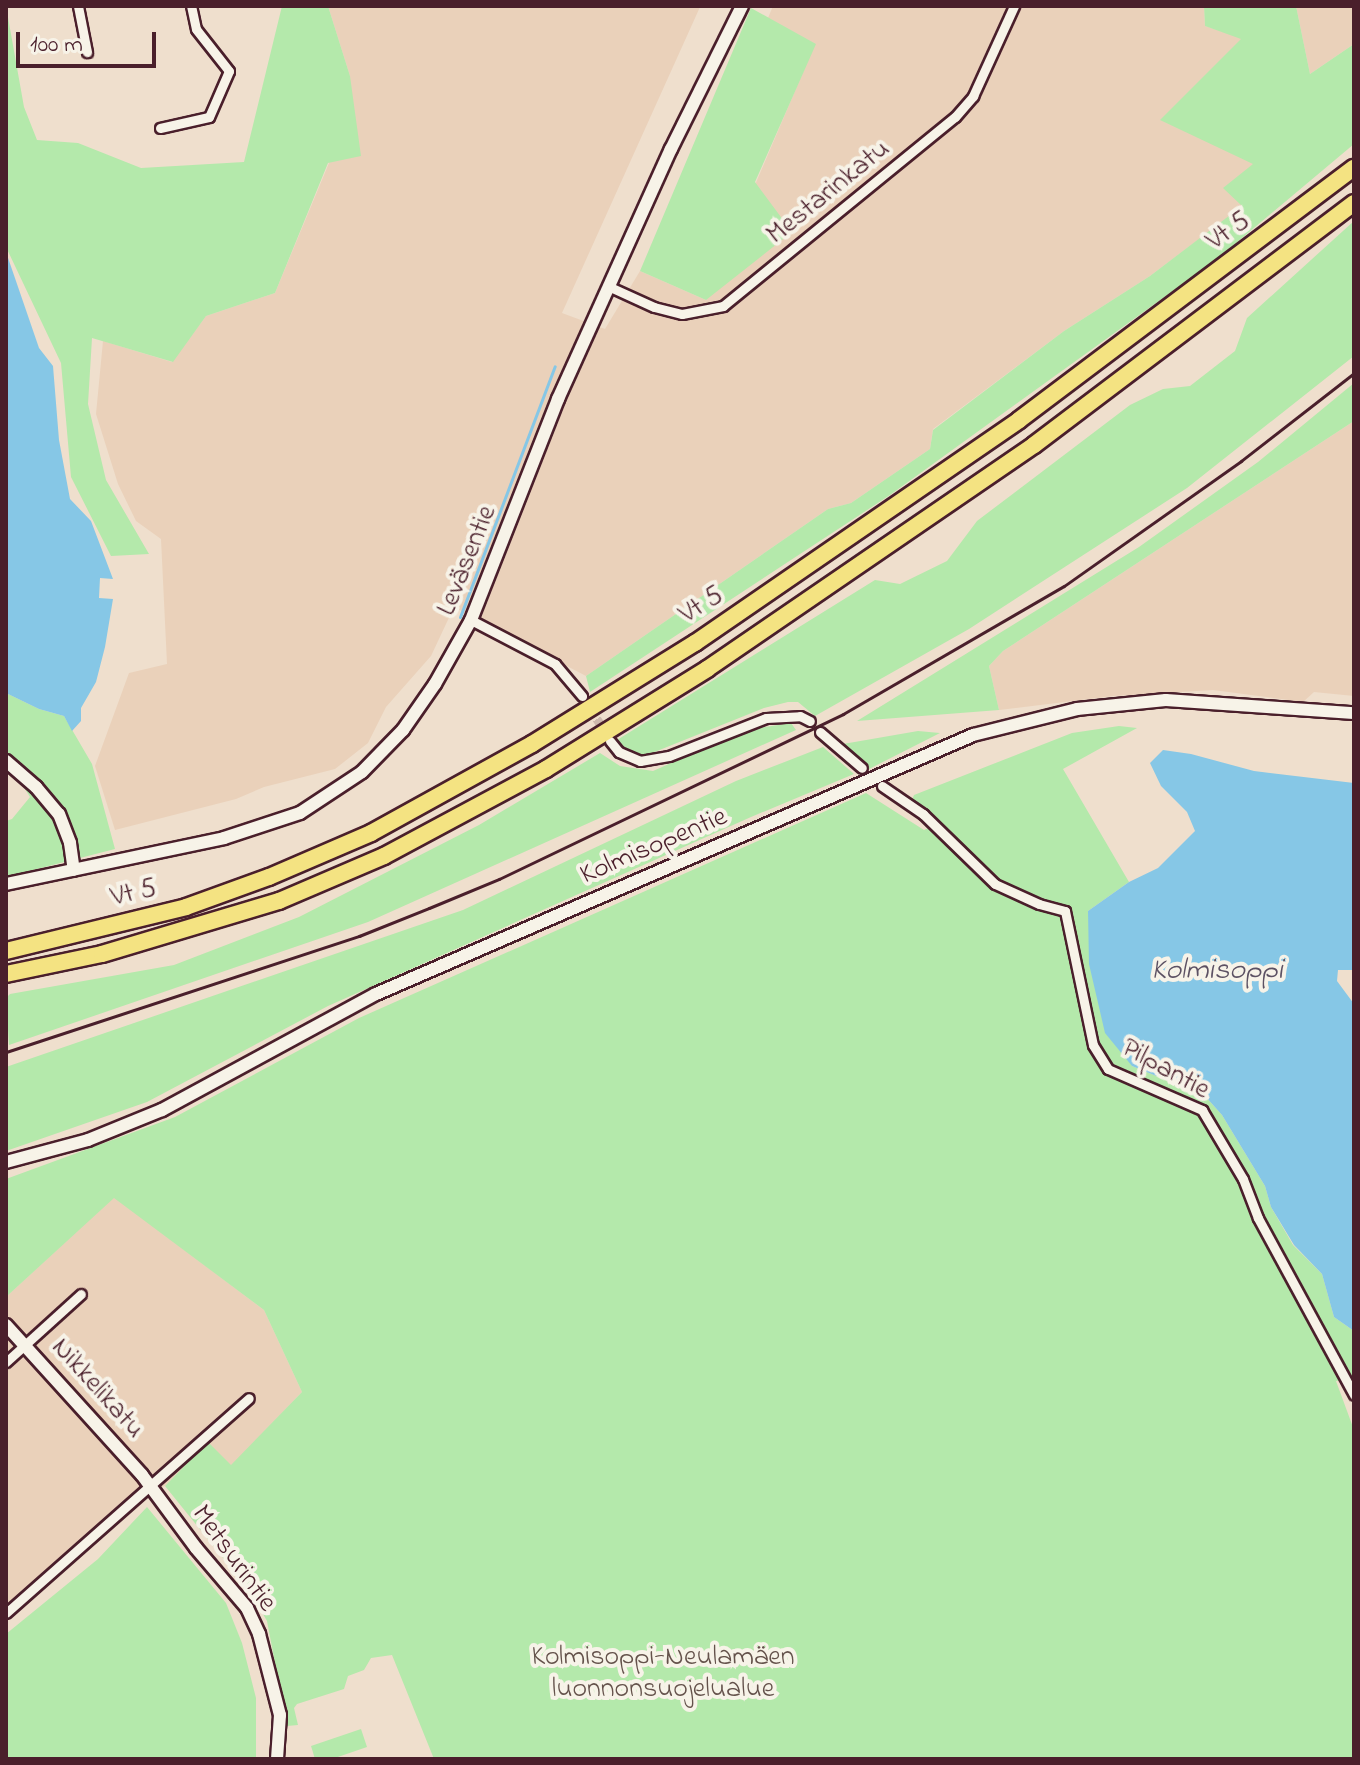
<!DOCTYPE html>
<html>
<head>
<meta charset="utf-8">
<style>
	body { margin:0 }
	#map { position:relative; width:1360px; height:1765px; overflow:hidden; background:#efdfcd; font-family:"Indie Flower",sans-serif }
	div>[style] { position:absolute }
	.built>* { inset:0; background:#ead1ba }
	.green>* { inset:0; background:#b4e9ab }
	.water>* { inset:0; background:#86c7e6 }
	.stream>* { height:3px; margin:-1.5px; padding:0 1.5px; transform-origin:1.5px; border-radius:1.5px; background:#86c7e6 }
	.street-tunnel>* { height:9px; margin-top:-4.5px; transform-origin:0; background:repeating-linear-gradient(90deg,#ceb9ad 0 9px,transparent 0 13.5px) }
	.roads { filter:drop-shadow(2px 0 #4a1f2b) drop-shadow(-2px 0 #4a1f2b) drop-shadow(0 2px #4a1f2b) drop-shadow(0 -2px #4a1f2b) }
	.street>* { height:9px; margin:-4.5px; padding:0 4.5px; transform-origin:4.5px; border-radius:4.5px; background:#f7f3e8 }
	.secondary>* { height:12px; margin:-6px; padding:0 6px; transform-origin:6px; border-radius:6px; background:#f7f3e8 }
	.highway>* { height:16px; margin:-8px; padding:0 8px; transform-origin:8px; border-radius:8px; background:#f4e382 }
	.rail>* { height:3px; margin:-1.5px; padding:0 1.5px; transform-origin:1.5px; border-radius:1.5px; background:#4a1f2b }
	span { translate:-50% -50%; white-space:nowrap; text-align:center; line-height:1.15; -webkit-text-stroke:8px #f7f3e8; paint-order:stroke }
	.street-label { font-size:28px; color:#4a1f2b }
	.park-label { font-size:28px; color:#64524b }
	.water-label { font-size:30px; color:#5c5163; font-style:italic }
	.frame { position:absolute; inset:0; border:8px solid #4a1f2b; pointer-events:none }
	.scale { position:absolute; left:16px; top:32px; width:140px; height:36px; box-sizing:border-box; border:4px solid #4a1f2b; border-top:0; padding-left:10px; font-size:24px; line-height:28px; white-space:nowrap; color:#4a1f2b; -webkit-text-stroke:6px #f7f3e8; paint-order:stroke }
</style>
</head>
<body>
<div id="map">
	<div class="built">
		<div style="clip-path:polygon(328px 6px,700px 7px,562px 313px,605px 329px,640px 271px,706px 300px,815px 44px,768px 18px,773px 6px,1204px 6px,1205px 26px,1242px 38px,1254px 164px,1243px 206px,1150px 276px,1064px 331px,933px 429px,930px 449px,851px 503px,828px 509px,586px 676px,454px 607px,431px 656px,386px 707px,368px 743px,335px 769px,264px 787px,236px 799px,115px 830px,95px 766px,129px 673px,167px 664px,161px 539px,136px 521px,118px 484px,96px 414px,103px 341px,172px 362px,206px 316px,275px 293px,329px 163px,350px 76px)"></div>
		<div style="clip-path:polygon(1296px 6px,1354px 6px,1354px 44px,1310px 74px)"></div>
		<div style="clip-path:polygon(1354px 421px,1354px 696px,1314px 692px,1303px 702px,1213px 690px,1113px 696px,999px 710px,989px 666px,1003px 651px)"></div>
		<div style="clip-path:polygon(114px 1197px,264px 1310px,302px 1392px,231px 1466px,207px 1443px,165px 1486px,125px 1499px,6px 1605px,6px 1297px)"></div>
	</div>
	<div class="green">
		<div style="clip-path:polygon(6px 6px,24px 107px,37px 140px,78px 143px,141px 168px,244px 162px,282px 6px,328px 6px,350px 76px,361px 156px,328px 163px,275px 293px,206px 316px,173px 362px,92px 338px,88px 404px,106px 480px,149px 554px,111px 556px,71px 477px,61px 363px,6px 247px)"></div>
		<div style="clip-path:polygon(1204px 6px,1296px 6px,1310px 74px,1354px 44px,1354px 144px,1217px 259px,890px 495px,590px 692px,586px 676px,828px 509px,851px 503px,930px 449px,933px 430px,1064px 331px,1150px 276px,1242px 206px,1223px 188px,1253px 164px,1160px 120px,1241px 39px,1205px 26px)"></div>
		<div style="clip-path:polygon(751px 8px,816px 44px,755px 182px,792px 232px,706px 300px,640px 271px)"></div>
		<div style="clip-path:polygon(1354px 221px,1354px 356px,1187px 488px,969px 629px,815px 716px,798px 702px,788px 702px,764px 708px,652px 753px,638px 755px,625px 750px,617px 740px,875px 580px,900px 584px,947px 561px,977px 521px,1130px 405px,1163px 389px,1190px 386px,1235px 351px,1247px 318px)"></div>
		<div style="clip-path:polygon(1354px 383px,1354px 421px,1003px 651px,989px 666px,999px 710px,857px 721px,1139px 547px,1258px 462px)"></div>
		<div style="clip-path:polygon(6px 693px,39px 709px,64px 716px,92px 764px,115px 849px,6px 877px,6px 821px,12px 819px,30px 797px,6px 759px)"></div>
		<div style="clip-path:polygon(791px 723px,796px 730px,368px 922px,9px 1045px,6px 998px,10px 994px,174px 965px,299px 917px,479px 825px,600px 753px,620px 766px,653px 771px,746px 730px)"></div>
		<div style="clip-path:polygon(1119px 726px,1137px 728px,1063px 769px,1129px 882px,1088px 911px,1132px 1066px,1205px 1096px,1222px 1115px,1265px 1186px,1271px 1207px,1293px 1245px,1322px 1274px,1334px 1317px,1354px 1331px,1354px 1378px,1336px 1381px,1354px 1430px,1354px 1759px,434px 1759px,392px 1655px,371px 1658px,364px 1670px,348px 1676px,344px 1689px,297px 1704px,294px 1708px,298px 1725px,287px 1726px,267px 1621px,249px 1590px,165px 1486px,208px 1442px,231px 1465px,302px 1392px,264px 1310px,114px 1198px,6px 1297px,6px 1179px,175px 1117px,359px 1018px,866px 793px,924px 830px,939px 823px,912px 800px,914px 795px,1072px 733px)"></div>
		<div style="clip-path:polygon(918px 731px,940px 733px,869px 769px,843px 744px)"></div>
		<div style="clip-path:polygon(823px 747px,854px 774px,751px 817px,328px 1006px,147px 1102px,6px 1151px,6px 1067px,463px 910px,736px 781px)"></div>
		<div style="clip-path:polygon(147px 1507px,226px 1603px,242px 1643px,256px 1698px,256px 1759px,6px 1759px,6px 1634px,98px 1559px)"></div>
		<div style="clip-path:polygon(361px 1729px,367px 1747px,332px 1759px,315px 1759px,311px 1746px)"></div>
	</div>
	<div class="water">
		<div style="clip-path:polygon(6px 252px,39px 348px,53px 366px,59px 440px,70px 499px,91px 521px,113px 579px,100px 578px,99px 598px,113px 599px,105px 647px,96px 682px,81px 708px,81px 721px,72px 731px,64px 716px,39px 709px,6px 693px)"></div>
		<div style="clip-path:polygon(1163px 750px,1191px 754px,1254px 771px,1354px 783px,1354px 970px,1338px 970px,1337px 981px,1354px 1004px,1354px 1331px,1334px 1317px,1322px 1274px,1294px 1245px,1271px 1207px,1265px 1186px,1222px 1115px,1205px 1096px,1132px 1066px,1105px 1033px,1089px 964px,1088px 911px,1129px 882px,1158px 868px,1195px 831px,1187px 812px,1161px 786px,1150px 763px)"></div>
	</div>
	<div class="stream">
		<div style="left:460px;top:617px;width:268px;rotate:-69.3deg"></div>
	</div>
	<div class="street-tunnel">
		<div style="left:582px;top:696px;width:45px;rotate:56.7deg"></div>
	</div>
	<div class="roads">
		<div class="street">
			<div style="left:78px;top:6px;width:47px;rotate:78.9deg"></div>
			<div style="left:160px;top:128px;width:50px;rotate:-12.7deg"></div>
			<div style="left:209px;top:117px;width:50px;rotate:-66.5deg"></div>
			<div style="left:229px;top:71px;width:53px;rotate:-128.2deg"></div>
			<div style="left:196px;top:29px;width:24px;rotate:-102deg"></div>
			<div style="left:610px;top:287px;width:48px;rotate:24.4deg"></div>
			<div style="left:654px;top:307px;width:29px;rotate:14deg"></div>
			<div style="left:682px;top:314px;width:42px;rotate:-11deg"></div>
			<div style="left:723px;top:306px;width:299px;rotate:-39.2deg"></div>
			<div style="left:955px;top:117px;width:28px;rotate:-49deg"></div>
			<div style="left:973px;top:96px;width:99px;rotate:-65.5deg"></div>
			<div style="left:471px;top:620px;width:95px;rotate:27.6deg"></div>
			<div style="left:555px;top:664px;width:42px;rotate:49.8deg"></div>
			<div style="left:820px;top:732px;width:55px;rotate:40.6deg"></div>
			<div style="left:610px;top:741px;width:14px;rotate:51deg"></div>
			<div style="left:619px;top:752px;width:23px;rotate:23deg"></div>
			<div style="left:640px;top:761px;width:29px;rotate:-10deg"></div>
			<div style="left:669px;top:756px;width:104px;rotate:-21.4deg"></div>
			<div style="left:766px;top:718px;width:34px;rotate:-3deg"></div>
			<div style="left:800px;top:716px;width:11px;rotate:27deg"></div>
			<div style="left:882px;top:786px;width:50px;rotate:34.3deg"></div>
			<div style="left:923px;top:814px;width:100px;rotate:44.2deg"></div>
			<div style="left:995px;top:884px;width:48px;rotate:24.4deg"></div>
			<div style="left:1039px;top:904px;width:27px;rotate:15deg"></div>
			<div style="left:1065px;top:911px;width:137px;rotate:78.2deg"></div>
			<div style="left:1093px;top:1045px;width:28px;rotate:58deg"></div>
			<div style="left:1108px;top:1069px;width:103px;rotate:23.6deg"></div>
			<div style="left:1202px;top:1110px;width:80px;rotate:59.3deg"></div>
			<div style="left:1243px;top:1179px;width:42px;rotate:69deg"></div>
			<div style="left:1258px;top:1218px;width:201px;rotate:61.5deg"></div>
			<div style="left:6px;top:1362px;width:101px;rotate:-42.2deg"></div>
			<div style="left:6px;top:1613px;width:324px;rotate:-41.5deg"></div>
		</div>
		<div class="secondary">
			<div style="left:6px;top:761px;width:40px;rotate:41deg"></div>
			<div style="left:36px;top:787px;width:35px;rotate:50deg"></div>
			<div style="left:59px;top:814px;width:31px;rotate:69deg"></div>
			<div style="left:70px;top:843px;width:27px;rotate:82deg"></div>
			<div style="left:6px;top:884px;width:223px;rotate:-11.9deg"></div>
			<div style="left:224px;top:838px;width:80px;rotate:-18.2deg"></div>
			<div style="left:300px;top:813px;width:74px;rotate:-33.5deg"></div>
			<div style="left:362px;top:772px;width:59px;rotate:-45.7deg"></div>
			<div style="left:403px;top:730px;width:56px;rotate:-55.2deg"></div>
			<div style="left:435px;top:684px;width:73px;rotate:-60.6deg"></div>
			<div style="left:471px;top:620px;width:238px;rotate:-68.5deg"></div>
			<div style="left:558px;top:399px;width:274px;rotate:-65.7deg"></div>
			<div style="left:671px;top:149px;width:160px;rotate:-63.6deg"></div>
			<div style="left:6px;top:1162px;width:85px;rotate:-15deg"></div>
			<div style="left:88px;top:1140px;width:80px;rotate:-22.1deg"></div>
			<div style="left:162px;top:1110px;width:243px;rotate:-28.5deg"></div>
			<div style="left:376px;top:994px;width:651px;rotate:-23.45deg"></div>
			<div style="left:973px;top:735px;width:107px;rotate:-14deg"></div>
			<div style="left:1077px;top:709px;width:89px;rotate:-5.8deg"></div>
			<div style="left:1166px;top:700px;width:188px;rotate:4deg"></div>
			<div style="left:6px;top:1325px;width:202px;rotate:47.8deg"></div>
			<div style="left:142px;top:1475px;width:91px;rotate:53.5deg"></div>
			<div style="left:196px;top:1548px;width:79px;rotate:49.6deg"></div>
			<div style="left:247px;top:1608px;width:29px;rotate:65deg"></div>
			<div style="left:259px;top:1634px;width:84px;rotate:75.5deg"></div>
			<div style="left:280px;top:1715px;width:44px;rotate:93.9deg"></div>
		</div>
		<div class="highway">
			<div style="left:6px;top:951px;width:185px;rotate:-13.7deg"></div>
			<div style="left:186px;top:907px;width:88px;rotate:-19.9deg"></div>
			<div style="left:269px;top:877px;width:111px;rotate:-23.3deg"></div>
			<div style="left:371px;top:833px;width:184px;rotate:-28.9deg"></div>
			<div style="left:532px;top:744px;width:192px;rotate:-31.8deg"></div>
			<div style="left:695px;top:643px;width:393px;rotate:-34.5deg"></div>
			<div style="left:1019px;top:420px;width:419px;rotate:-37deg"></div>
			<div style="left:6px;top:974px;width:98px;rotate:-11.8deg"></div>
			<div style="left:102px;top:954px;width:185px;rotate:-16.7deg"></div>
			<div style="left:279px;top:901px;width:114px;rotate:-23.2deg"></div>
			<div style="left:384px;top:856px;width:184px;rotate:-28.2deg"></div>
			<div style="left:546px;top:769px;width:190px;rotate:-31.8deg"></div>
			<div style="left:707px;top:669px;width:396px;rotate:-34.4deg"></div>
			<div style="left:1034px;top:445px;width:401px;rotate:-37.1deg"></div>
		</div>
	</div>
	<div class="rail">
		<div style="left:6px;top:1052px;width:372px;rotate:-18.2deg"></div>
		<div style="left:359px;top:936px;width:75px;rotate:-21.8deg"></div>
		<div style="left:429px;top:908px;width:76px;rotate:-22.5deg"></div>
		<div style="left:499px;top:879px;width:382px;rotate:-25.6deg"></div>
		<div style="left:843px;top:714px;width:255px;rotate:-30.1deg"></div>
		<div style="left:1064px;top:586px;width:217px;rotate:-35.2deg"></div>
		<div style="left:1241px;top:461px;width:143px;rotate:-37.9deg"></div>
	</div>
	<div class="street-label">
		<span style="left:829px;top:193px;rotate:-39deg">Mestarinkatu</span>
		<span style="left:1229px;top:232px;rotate:-37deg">Vt 5</span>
		<span style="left:468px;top:561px;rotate:-68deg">Leväsentie</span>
		<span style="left:702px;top:606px;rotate:-34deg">Vt 5</span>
		<span style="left:654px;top:847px;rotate:-23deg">Kolmisopentie</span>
		<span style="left:134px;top:894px;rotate:-15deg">Vt 5</span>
		<span style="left:1165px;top:1070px;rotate:29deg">Pilpantie</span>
		<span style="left:97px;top:1389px;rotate:48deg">Nikkelikatu</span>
		<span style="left:233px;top:1559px;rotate:54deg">Metsurintie</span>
	</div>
	<div class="park-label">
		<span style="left:663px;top:1674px">Kolmisoppi-Neulamäen<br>luonnonsuojelualue</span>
	</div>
	<div class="water-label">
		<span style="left:1217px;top:971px">Kolmisoppi</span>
	</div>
	<div class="frame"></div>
	<div class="scale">100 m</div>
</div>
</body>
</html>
